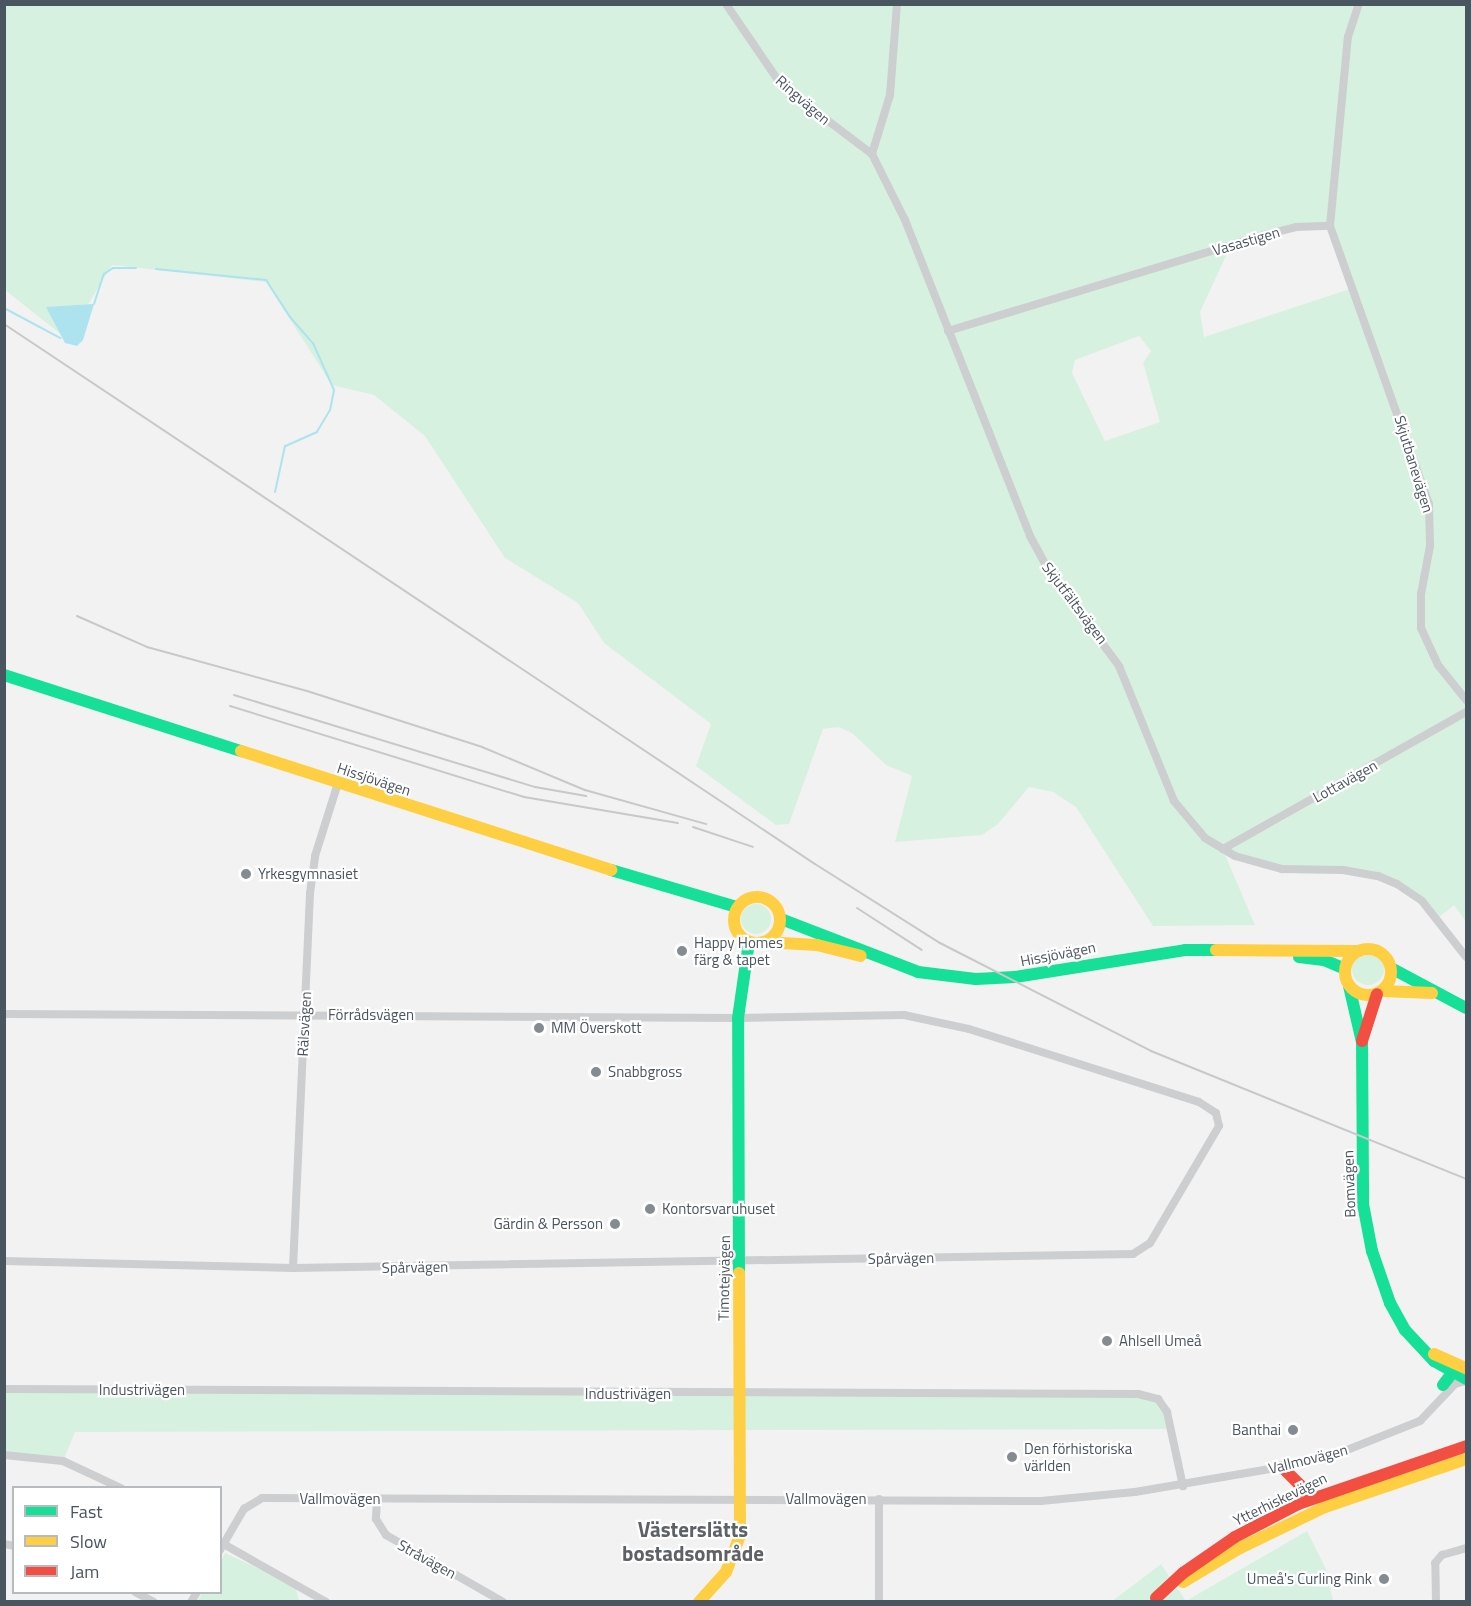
<!DOCTYPE html>
<html>
<head>
<meta charset="utf-8">
<style>
	body { margin:0 }
	#map { position:relative; width:1471px; height:1606px; overflow:hidden; background:#f3f2f2; font-family:"Titillium Web",sans-serif }
	div>[style] { position:absolute }
	.green>* { inset:0; background:#d7f1e0 }
	.round { border-radius:50% }
	.water>* { inset:0; background:#ace3ef }
	.stream>* { height:2px; margin:-1px; padding:0 1px; transform-origin:1px; border-radius:1px; background:#ace3ef }
	.street>* { height:8px; margin:-4px; padding:0 4px; transform-origin:4px; border-radius:4px; background:#ccced0 }
	.fast>* { height:12px; margin:-6px; padding:0 6px; transform-origin:6px; border-radius:6px; background:#16e098 }
	.slow>* { height:12px; margin:-6px; padding:0 6px; transform-origin:6px; border-radius:6px; background:#ffcf43 }
	.slow>.ring { margin:-6px; padding:0; box-sizing:content-box; background:none; border:12px solid #ffcf43; border-radius:50% }
	.jam>* { height:12px; margin:-6px; padding:0 6px; transform-origin:6px; border-radius:6px; background:#f24e42 }
	.rail>* { height:2px; margin:-1px; padding:0 1px; transform-origin:1px; border-radius:1px; background:#c7c8ca }
	.dots>* { width:16px; height:16px; translate:-50% -50%; box-sizing:border-box; border:3px solid #fff; border-radius:50% }
	span { translate:-50% -50%; white-space:nowrap; text-align:center; line-height:1.15; -webkit-text-stroke:4.5px #fff; paint-order:stroke }
	.street-label { font-size:15px; color:#49555f }
	.poi-label { font-size:15px; color:#49555f }
	.left { translate:0 -50%; text-align:left }
	.right { translate:-100% -50%; text-align:right }
	.district-label { font-size:21px; color:#5d6267; font-weight:700 }
	.frame { position:absolute; inset:0; border:6px solid #49555f; pointer-events:none }
	.legend { position:absolute; left:12px; top:1486px; width:210px; height:108px; box-sizing:border-box; background:#fff; border:2px solid #b6bbbf; margin:0; padding:8px 10px; list-style:none; font-size:18px; color:#49555f }
	.legend li { display:flex; align-items:center; gap:12px; height:30px }
	.legend b { width:30px; border:2px solid #b6bbbf }
</style>
</head>
<body>
<div id="map">
	<div class="green">
		<div style="clip-path:polygon(evenodd,4px 5px,1466px 5px,1466px 922px,1454px 905px,1438px 918px,1422px 901px,1378px 876px,1282px 869px,1223px 850px,1255px 925px,1153px 926px,1076px 807px,1053px 792px,1029px 787px,998px 824px,982px 835px,895px 842px,912px 776px,886px 765px,852px 733px,838px 727px,823px 729px,789px 824px,776px 825px,696px 766px,711px 724px,604px 643px,578px 603px,505px 558px,425px 436px,374px 395px,332px 385px,266px 282px,112px 265px,67px 339px,5px 290px,4px 5px,1330px 226px,1353px 288px,1204px 337px,1200px 312px,1231px 245px,1296px 227px,1330px 226px,4px 5px,1139px 336px,1151px 351px,1143px 363px,1160px 422px,1105px 441px,1072px 373px,1075px 360px,1139px 336px)"></div>
		<div class="round" style="left:741px;top:904px;width:30px;height:30px"></div>
		<div class="round" style="left:1352px;top:953px;width:32px;height:32px"></div>
		<div style="clip-path:polygon(5px 1389px,1138px 1394px,1158px 1399px,1171px 1429px,75px 1432px,63px 1461px,5px 1455px)"></div>
		<div style="clip-path:polygon(1307px 1531px,1327px 1571px,1333px 1601px,1111px 1602px,1161px 1564px,1186px 1601px)"></div>
		<div style="clip-path:polygon(225px 1553px,295px 1585px,299px 1601px,197px 1602px,202px 1593px,220px 1592px,221px 1561px)"></div>
	</div>
	<div class="water">
		<div style="clip-path:polygon(94px 304px,83px 340px,77px 346px,65px 343px,46px 307px)"></div>
	</div>
	<div class="stream">
		<div style="left:156px;top:269px;width:111px;rotate:5.7deg"></div>
		<div style="left:266px;top:280px;width:44px;rotate:57deg"></div>
		<div style="left:290px;top:317px;width:35px;rotate:49deg"></div>
		<div style="left:313px;top:343px;width:51px;rotate:65.9deg"></div>
		<div style="left:334px;top:390px;width:20px;rotate:101deg"></div>
		<div style="left:330px;top:410px;width:26px;rotate:121deg"></div>
		<div style="left:317px;top:432px;width:35px;rotate:156deg"></div>
		<div style="left:285px;top:446px;width:47px;rotate:102.3deg"></div>
		<div style="left:94px;top:304px;width:32px;rotate:-72deg"></div>
		<div style="left:104px;top:274px;width:11px;rotate:-34deg"></div>
		<div style="left:113px;top:268px;width:23px"></div>
		<div style="left:4px;top:308px;width:64px;rotate:28.2deg"></div>
	</div>
	<div class="street">
		<div style="left:726px;top:4px;width:99px;rotate:55.7deg"></div>
		<div style="left:782px;top:86px;width:113px;rotate:37.1deg"></div>
		<div style="left:897px;top:4px;width:91px;rotate:94.4deg"></div>
		<div style="left:890px;top:95px;width:62px;rotate:107deg"></div>
		<div style="left:872px;top:154px;width:74px;rotate:63.4deg"></div>
		<div style="left:905px;top:220px;width:340px;rotate:68.4deg"></div>
		<div style="left:1030px;top:536px;width:42px;rotate:61.6deg"></div>
		<div style="left:1050px;top:573px;width:116px;rotate:53.4deg"></div>
		<div style="left:1119px;top:666px;width:146px;rotate:67.8deg"></div>
		<div style="left:1174px;top:801px;width:48px;rotate:50deg"></div>
		<div style="left:1205px;top:838px;width:35px;rotate:31deg"></div>
		<div style="left:1235px;top:856px;width:49px;rotate:15.5deg"></div>
		<div style="left:1282px;top:869px;width:61px;rotate:0.9deg"></div>
		<div style="left:1343px;top:870px;width:36px;rotate:10deg"></div>
		<div style="left:1378px;top:876px;width:21px;rotate:23deg"></div>
		<div style="left:1397px;top:884px;width:30px;rotate:34deg"></div>
		<div style="left:1422px;top:901px;width:71px;rotate:51.8deg"></div>
		<div style="left:1330px;top:226px;width:295px;rotate:70.4deg"></div>
		<div style="left:1429px;top:504px;width:42px;rotate:88.6deg"></div>
		<div style="left:1430px;top:546px;width:49px;rotate:100.6deg"></div>
		<div style="left:1421px;top:594px;width:34px;rotate:90deg"></div>
		<div style="left:1421px;top:628px;width:41px;rotate:65.3deg"></div>
		<div style="left:1438px;top:665px;width:45px;rotate:51.3deg"></div>
		<div style="left:1330px;top:226px;width:190px;rotate:-84.6deg"></div>
		<div style="left:1348px;top:37px;width:35px;rotate:-72deg"></div>
		<div style="left:948px;top:331px;width:330px;rotate:-16.9deg"></div>
		<div style="left:1264px;top:235px;width:33px;rotate:-14deg"></div>
		<div style="left:1296px;top:227px;width:34px;rotate:-2deg"></div>
		<div style="left:1223px;top:849px;width:279px;rotate:-29.4deg"></div>
		<div style="left:4px;top:1014px;width:734px;rotate:0.31deg"></div>
		<div style="left:738px;top:1018px;width:166px;rotate:-1deg"></div>
		<div style="left:904px;top:1015px;width:66px;rotate:12.2deg"></div>
		<div style="left:969px;top:1029px;width:241px;rotate:17.6deg"></div>
		<div style="left:1199px;top:1102px;width:20px;rotate:33deg"></div>
		<div style="left:1216px;top:1113px;width:13px;rotate:77deg"></div>
		<div style="left:1219px;top:1126px;width:136px;rotate:120.5deg"></div>
		<div style="left:1150px;top:1243px;width:20px;rotate:147deg"></div>
		<div style="left:1133px;top:1254px;width:840px;rotate:179.05deg"></div>
		<div style="left:293px;top:1268px;width:289px;rotate:-178.6deg"></div>
		<div style="left:293px;top:1268px;width:375px;rotate:-87.4deg"></div>
		<div style="left:310px;top:893px;width:37px;rotate:-82deg"></div>
		<div style="left:315px;top:856px;width:77px;rotate:-72.5deg"></div>
		<div style="left:4px;top:1389px;width:1134px;rotate:0.25deg"></div>
		<div style="left:1138px;top:1394px;width:21px;rotate:14deg"></div>
		<div style="left:1158px;top:1399px;width:16px;rotate:55deg"></div>
		<div style="left:1167px;top:1412px;width:76px;rotate:77.8deg"></div>
		<div style="left:4px;top:1455px;width:59px;rotate:5.8deg"></div>
		<div style="left:63px;top:1461px;width:64px;rotate:25deg"></div>
		<div style="left:377px;top:1499px;width:20px;rotate:93deg"></div>
		<div style="left:376px;top:1519px;width:19px;rotate:58deg"></div>
		<div style="left:386px;top:1535px;width:135px;rotate:29.8deg"></div>
		<div style="left:879px;top:1499px;width:103px;rotate:90deg"></div>
		<div style="left:220px;top:1542px;width:122px;rotate:29.5deg"></div>
		<div style="left:4px;top:1544px;width:10px;rotate:11deg"></div>
		<div style="left:220px;top:1550px;width:48px;rotate:-59.7deg"></div>
		<div style="left:244px;top:1509px;width:21px;rotate:-31deg"></div>
		<div style="left:262px;top:1498px;width:779px;rotate:0.22deg"></div>
		<div style="left:1041px;top:1501px;width:94px;rotate:-5.5deg"></div>
		<div style="left:1135px;top:1492px;width:149px;rotate:-9.7deg"></div>
		<div style="left:1282px;top:1467px;width:67px;rotate:-14.7deg"></div>
		<div style="left:1347px;top:1450px;width:79px;rotate:-21.7deg"></div>
		<div style="left:1420px;top:1421px;width:51px;rotate:-46.6deg"></div>
		<div style="left:1455px;top:1384px;width:11px;rotate:-15deg"></div>
		<div style="left:135px;top:1592px;width:21px;rotate:28deg"></div>
		<div style="left:191px;top:1602px;width:12px;rotate:-59deg"></div>
		<div style="left:1436px;top:1602px;width:39px;rotate:-91deg"></div>
		<div style="left:1435px;top:1563px;width:11px;rotate:-49deg"></div>
		<div style="left:1442px;top:1555px;width:25px;rotate:-16deg"></div>
	</div>
	<div class="fast">
		<div style="left:4px;top:675px;width:249px;rotate:17.8deg"></div>
		<div style="left:611px;top:870px;width:131px;rotate:16.4deg"></div>
		<div style="left:781px;top:919px;width:147px;rotate:21.1deg"></div>
		<div style="left:918px;top:972px;width:58px;rotate:6.9deg"></div>
		<div style="left:976px;top:979px;width:39px;rotate:-3deg"></div>
		<div style="left:1015px;top:977px;width:172px;rotate:-9deg"></div>
		<div style="left:1185px;top:950px;width:31px"></div>
		<div style="left:1299px;top:957px;width:25px;rotate:7deg"></div>
		<div style="left:1324px;top:960px;width:23px;rotate:23deg"></div>
		<div style="left:1391px;top:968px;width:85px;rotate:28.1deg"></div>
		<div style="left:1349px;top:986px;width:57px;rotate:76.9deg"></div>
		<div style="left:1362px;top:1042px;width:162px;rotate:89.6deg"></div>
		<div style="left:1363px;top:1204px;width:48px;rotate:79.2deg"></div>
		<div style="left:1372px;top:1251px;width:55px;rotate:70.9deg"></div>
		<div style="left:1390px;top:1303px;width:31px;rotate:61deg"></div>
		<div style="left:1405px;top:1330px;width:42px;rotate:46.9deg"></div>
		<div style="left:1434px;top:1361px;width:37px;rotate:29deg"></div>
		<div style="left:739px;top:1273px;width:255px;rotate:-90.2deg"></div>
		<div style="left:738px;top:1018px;width:77px;rotate:-81.8deg"></div>
		<div style="left:1443px;top:1385px;width:15px;rotate:-53deg"></div>
		<div style="left:1452px;top:1373px;width:8px;rotate:-14deg"></div>
	</div>
	<div class="slow">
		<div style="left:241px;top:751px;width:389px;rotate:17.8deg"></div>
		<div class="ring" style="left:734px;top:897px;width:34px;height:34px"></div>
		<div style="left:765px;top:942px;width:52px;rotate:3.3deg"></div>
		<div style="left:817px;top:945px;width:45px;rotate:14deg"></div>
		<div class="ring" style="left:1345px;top:949px;width:34px;height:34px"></div>
		<div style="left:1216px;top:950px;width:143px;rotate:0.4deg"></div>
		<div style="left:1382px;top:991px;width:50px;rotate:2.3deg"></div>
		<div style="left:1434px;top:1354px;width:35px;rotate:24deg"></div>
		<div style="left:1183px;top:1582px;width:66px;rotate:-30.8deg"></div>
		<div style="left:1240px;top:1548px;width:94px;rotate:-25.8deg"></div>
		<div style="left:1325px;top:1507px;width:149px;rotate:-18.8deg"></div>
		<div style="left:699px;top:1602px;width:40px;rotate:-48deg"></div>
		<div style="left:726px;top:1572px;width:40px;rotate:-69deg"></div>
		<div style="left:740px;top:1535px;width:262px;rotate:-90.2deg"></div>
	</div>
	<div class="jam">
		<div style="left:1362px;top:1041px;width:49px;rotate:-72.3deg"></div>
		<div style="left:1282px;top:1467px;width:25px;rotate:45deg"></div>
		<div style="left:1300px;top:1485px;width:19px;rotate:96deg"></div>
		<div style="left:1156px;top:1598px;width:37px;rotate:-43deg"></div>
		<div style="left:1183px;top:1573px;width:63px;rotate:-34.7deg"></div>
		<div style="left:1235px;top:1537px;width:71px;rotate:-27.6deg"></div>
		<div style="left:1298px;top:1504px;width:178px;rotate:-19deg"></div>
	</div>
	<div class="rail">
		<div style="left:4px;top:324px;width:974px;rotate:33.66deg"></div>
		<div style="left:815px;top:864px;width:148px;rotate:32.3deg"></div>
		<div style="left:940px;top:943px;width:237px;rotate:27.1deg"></div>
		<div style="left:1151px;top:1051px;width:340px;rotate:22.1deg"></div>
		<div style="left:77px;top:616px;width:77px;rotate:23.9deg"></div>
		<div style="left:147px;top:647px;width:166px;rotate:15.4deg"></div>
		<div style="left:307px;top:691px;width:184px;rotate:17.7deg"></div>
		<div style="left:482px;top:747px;width:112px;rotate:22.7deg"></div>
		<div style="left:585px;top:790px;width:126px;rotate:15.7deg"></div>
		<div style="left:234px;top:695px;width:315px;rotate:17deg"></div>
		<div style="left:535px;top:787px;width:52px;rotate:10deg"></div>
		<div style="left:230px;top:706px;width:308px;rotate:17.2deg"></div>
		<div style="left:524px;top:797px;width:156px;rotate:9.6deg"></div>
		<div style="left:693px;top:827px;width:63px;rotate:18.4deg"></div>
		<div style="left:857px;top:908px;width:77px;rotate:32.9deg"></div>
	</div>
	<div class="dots">
		<div style="left:246px;top:874px;background:#848c92"></div>
		<div style="left:682px;top:951px;background:#848c92"></div>
		<div style="left:539px;top:1028px;background:#848c92"></div>
		<div style="left:596px;top:1072px;background:#848c92"></div>
		<div style="left:650px;top:1209px;background:#848c92"></div>
		<div style="left:615px;top:1224px;background:#848c92"></div>
		<div style="left:1107px;top:1341px;background:#848c92"></div>
		<div style="left:1293px;top:1430px;background:#848c92"></div>
		<div style="left:1012px;top:1457px;background:#848c92"></div>
		<div style="left:1384px;top:1579px;background:#848c92"></div>
	</div>
	<div class="street-label">
		<span style="left:803px;top:100px;rotate:41deg">Ringvägen</span>
		<span style="left:1246px;top:241px;rotate:-16deg">Vasastigen</span>
		<span style="left:1414px;top:464px;rotate:73deg">Skjutbanevägen</span>
		<span style="left:1075px;top:603px;rotate:53deg">Skjutfältsvägen</span>
		<span style="left:374px;top:779px;rotate:18deg">Hissjövägen</span>
		<span style="left:1345px;top:781px;rotate:-29deg">Lottavägen</span>
		<span style="left:1058px;top:954px;rotate:-11deg">Hissjövägen</span>
		<span style="left:371px;top:1015px">Förrådsvägen</span>
		<span style="left:304px;top:1024px;rotate:-87deg">Rälsvägen</span>
		<span style="left:1349px;top:1184px;rotate:-92deg">Bomvägen</span>
		<span style="left:901px;top:1258px;rotate:-1deg">Spårvägen</span>
		<span style="left:415px;top:1267px;rotate:-1deg">Spårvägen</span>
		<span style="left:724px;top:1278px;rotate:-89deg">Timotejvägen</span>
		<span style="left:142px;top:1390px">Industrivägen</span>
		<span style="left:628px;top:1394px">Industrivägen</span>
		<span style="left:1308px;top:1459px;rotate:-14deg">Vallmovägen</span>
		<span style="left:340px;top:1499px">Vallmovägen</span>
		<span style="left:826px;top:1499px">Vallmovägen</span>
		<span style="left:1280px;top:1499px;rotate:-26deg">Ytterhiskevägen</span>
		<span style="left:427px;top:1559px;rotate:29deg">Stråvägen</span>
	</div>
	<div class="poi-label">
		<span class="left" style="left:258px;top:874px">Yrkesgymnasiet</span>
		<span class="left" style="left:694px;top:951px">Happy Homes<br>färg &amp; tapet</span>
		<span class="left" style="left:551px;top:1028px">MM Överskott</span>
		<span class="left" style="left:608px;top:1072px">Snabbgross</span>
		<span class="left" style="left:662px;top:1209px">Kontorsvaruhuset</span>
		<span class="right" style="left:603px;top:1224px">Gärdin &amp; Persson</span>
		<span class="left" style="left:1119px;top:1341px">Ahlsell Umeå</span>
		<span class="right" style="left:1281px;top:1430px">Banthai</span>
		<span class="left" style="left:1024px;top:1457px">Den förhistoriska<br>världen</span>
		<span class="right" style="left:1372px;top:1579px">Umeå's Curling Rink</span>
	</div>
	<div class="district-label">
		<span style="left:693px;top:1541px">Västerslätts<br>bostadsområde</span>
	</div>
	<div class="frame"></div>
	<ul class="legend">
	<li><b style="height:8px;background:#16e098"></b>Fast</li>
	<li><b style="height:8px;background:#ffcf43"></b>Slow</li>
	<li><b style="height:8px;background:#f24e42"></b>Jam</li>
	</ul>
</div>
</body>
</html>
